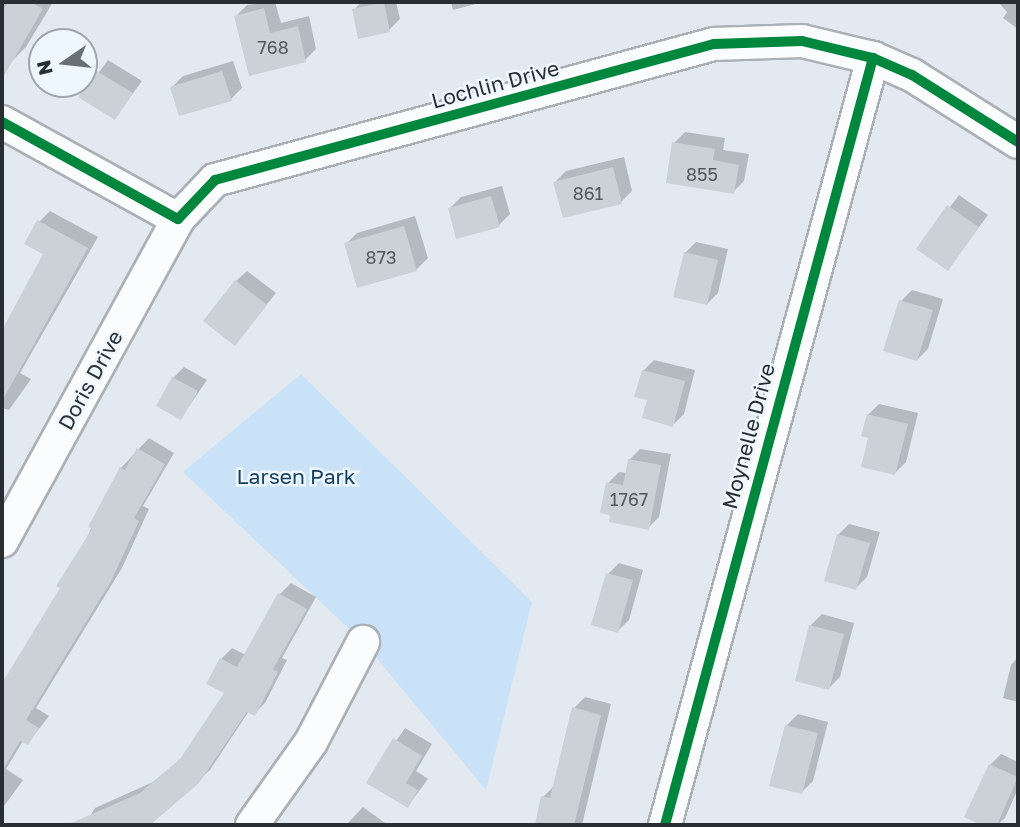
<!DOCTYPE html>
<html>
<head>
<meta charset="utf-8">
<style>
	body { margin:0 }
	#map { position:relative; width:1020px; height:827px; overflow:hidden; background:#e2e9f0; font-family:"Golos Text",sans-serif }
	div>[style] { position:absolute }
	.green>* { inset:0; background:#cae2f7 }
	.shadow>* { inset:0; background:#0003 }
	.building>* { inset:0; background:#cbd1d7 }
	.roads { filter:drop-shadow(2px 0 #aab0b6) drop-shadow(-2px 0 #aab0b6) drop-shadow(0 2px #aab0b6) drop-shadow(0 -2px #aab0b6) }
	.minor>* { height:32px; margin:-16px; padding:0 16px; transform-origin:16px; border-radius:16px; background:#fbfcfd }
	.cycleway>* { height:10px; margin:-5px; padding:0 5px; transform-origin:5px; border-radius:5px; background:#00873e }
	span { translate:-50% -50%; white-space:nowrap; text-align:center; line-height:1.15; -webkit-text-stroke:5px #eef7fe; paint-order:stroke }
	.number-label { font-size:18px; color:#53585d }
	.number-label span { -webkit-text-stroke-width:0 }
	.street-label { font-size:21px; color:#292e32 }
	.park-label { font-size:21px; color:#154161 }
	.frame { position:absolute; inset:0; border:4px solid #292e32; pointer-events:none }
	.north { position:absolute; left:28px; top:28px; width:70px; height:70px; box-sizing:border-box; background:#eef7fe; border:2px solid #9fa7ac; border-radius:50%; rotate:256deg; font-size:19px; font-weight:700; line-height:28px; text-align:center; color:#292e32 }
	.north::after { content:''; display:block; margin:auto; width:24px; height:32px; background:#6a6f74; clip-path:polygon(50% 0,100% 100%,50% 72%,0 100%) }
</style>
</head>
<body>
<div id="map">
	<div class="green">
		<div style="clip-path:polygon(301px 374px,532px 602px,486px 790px,363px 642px,183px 472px)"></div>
	</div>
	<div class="shadow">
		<div style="clip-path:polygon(2px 2px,53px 2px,26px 47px,10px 63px,2px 58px)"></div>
		<div style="clip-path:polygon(275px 2px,281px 23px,309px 16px,316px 49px,305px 60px,236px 16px,247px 5px)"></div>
		<div style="clip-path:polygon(361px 2px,396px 2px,400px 19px,389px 30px,354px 10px)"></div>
		<div style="clip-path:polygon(451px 2px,483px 2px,453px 10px)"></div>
		<div style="clip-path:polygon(998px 2px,1018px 2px,1018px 29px,1003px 18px,1007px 12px)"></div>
		<div style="clip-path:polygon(108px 60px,142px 81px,115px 118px,81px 97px)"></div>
		<div style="clip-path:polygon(233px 61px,242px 88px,231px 99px,172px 87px,183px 76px)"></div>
		<div style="clip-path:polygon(685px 132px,725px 138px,723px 150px,749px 154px,744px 181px,733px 192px,674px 143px)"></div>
		<div style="clip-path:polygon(624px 157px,632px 191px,621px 202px,555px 182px,566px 171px)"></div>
		<div style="clip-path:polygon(502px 186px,510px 214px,499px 225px,450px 208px,461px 197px)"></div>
		<div style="clip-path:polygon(959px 195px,988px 215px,948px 269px,919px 249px)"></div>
		<div style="clip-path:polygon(50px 211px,98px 237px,20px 373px,31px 379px,9px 410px,2px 408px,2px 344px,46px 254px,39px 222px)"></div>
		<div style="clip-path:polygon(415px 216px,428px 258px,417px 269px,346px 244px,357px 233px)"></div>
		<div style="clip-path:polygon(696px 242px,728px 249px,718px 293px,707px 304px,685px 253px)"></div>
		<div style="clip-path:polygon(247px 271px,276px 293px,235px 344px,236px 281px)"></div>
		<div style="clip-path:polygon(912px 290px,943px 299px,928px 349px,917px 360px,901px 301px)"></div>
		<div style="clip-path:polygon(654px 360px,695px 370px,684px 414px,673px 425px,649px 399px,643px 371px)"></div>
		<div style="clip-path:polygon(184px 367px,207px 380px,181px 418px,173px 378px)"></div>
		<div style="clip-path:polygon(879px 404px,918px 413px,906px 462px,895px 473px,870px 437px,868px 415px)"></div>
		<div style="clip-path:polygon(149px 438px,174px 453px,143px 506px,149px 509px,122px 568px,36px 708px,49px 716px,28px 743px,23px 741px,6px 769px,23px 780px,2px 809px,2px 686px,62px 588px,121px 468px)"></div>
		<div style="clip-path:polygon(640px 449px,671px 454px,659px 517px,648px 528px,608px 483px,619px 472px,627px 473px,629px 460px)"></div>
		<div style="clip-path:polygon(849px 524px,880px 532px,867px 577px,856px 588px,838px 535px)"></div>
		<div style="clip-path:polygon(619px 563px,643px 570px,629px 620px,618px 631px,608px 574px)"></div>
		<div style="clip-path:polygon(291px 583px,316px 597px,282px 658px,287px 660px,265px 703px,254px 714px,249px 711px,210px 770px,148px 825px,71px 825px,86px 822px,95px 808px,153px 782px,184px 756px,226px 693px,221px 659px,232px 648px,246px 655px,280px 594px)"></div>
		<div style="clip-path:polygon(822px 614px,854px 623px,840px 677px,829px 688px,797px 679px,811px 625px)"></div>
		<div style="clip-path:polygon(1018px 657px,1018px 702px,1003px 698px,1011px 665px)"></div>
		<div style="clip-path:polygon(585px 697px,611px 704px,582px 825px,536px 825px,543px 797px,555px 785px,574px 708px)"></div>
		<div style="clip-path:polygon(798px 714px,828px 722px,813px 781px,802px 792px,787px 725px)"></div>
		<div style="clip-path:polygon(405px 728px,432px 744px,416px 771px,428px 779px,408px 806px,368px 782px)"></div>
		<div style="clip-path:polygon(1001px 754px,1018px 762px,1018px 789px,1005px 818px,997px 825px,986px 825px,966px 816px,990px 765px)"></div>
		<div style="clip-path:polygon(363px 807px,385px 823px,384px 825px,346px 825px)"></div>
	</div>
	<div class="building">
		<div style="clip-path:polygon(8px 2px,31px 2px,43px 9px,2px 79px,2px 12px)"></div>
		<div style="clip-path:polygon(384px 2px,390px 32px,358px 39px,352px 9px)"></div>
		<div style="clip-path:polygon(264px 8px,270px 33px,298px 26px,306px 62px,249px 76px,234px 16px)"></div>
		<div style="clip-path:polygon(95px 70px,133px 93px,115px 120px,78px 97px)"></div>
		<div style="clip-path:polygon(222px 71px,232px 101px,179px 116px,170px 87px)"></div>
		<div style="clip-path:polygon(672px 142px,715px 149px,713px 160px,739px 165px,734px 194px,666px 183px)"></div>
		<div style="clip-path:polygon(613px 167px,622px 204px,563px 218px,553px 182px)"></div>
		<div style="clip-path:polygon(491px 196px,500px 227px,456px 239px,448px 208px)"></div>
		<div style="clip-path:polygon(947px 205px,979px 227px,948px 271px,916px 249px)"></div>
		<div style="clip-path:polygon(37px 220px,88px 248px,2px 401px,2px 330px,43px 254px,24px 244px)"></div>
		<div style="clip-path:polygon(404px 226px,417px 271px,357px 288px,344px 243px)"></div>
		<div style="clip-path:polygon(684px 252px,718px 260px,707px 305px,673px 297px)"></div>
		<div style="clip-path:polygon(235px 280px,267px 305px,235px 346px,203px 321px)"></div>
		<div style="clip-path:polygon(899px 300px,933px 310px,917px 361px,883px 351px)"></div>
		<div style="clip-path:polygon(642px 370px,685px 381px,673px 427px,642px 418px,647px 400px,634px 397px)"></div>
		<div style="clip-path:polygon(172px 377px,198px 391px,181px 420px,156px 406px)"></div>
		<div style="clip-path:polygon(867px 414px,908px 424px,895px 475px,861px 467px,868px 438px,861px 436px)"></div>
		<div style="clip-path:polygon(137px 448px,165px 464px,134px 518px,139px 521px,111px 581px,26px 720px,39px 728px,28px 745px,20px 741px,2px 771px,2px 683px,60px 588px,56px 586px,92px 529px,88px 527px,120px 467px,125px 470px)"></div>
		<div style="clip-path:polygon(628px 459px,661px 465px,649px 530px,609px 522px,610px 515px,600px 513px,606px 482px,623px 485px)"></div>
		<div style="clip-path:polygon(837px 534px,870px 543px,856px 590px,824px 581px)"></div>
		<div style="clip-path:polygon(606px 573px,633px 580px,618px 633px,591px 625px)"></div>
		<div style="clip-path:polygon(278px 593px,307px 609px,273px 669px,278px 672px,255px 716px,247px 712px,199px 783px,150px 825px,67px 825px,140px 793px,180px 759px,224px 693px,206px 684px,220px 658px,237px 667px)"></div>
		<div style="clip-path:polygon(809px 625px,844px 634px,829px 690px,795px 681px)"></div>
		<div style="clip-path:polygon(572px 707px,601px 715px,574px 825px,535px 825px,541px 796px,550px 798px)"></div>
		<div style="clip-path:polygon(785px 725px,818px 733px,802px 794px,769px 786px)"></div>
		<div style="clip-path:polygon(393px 738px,422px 756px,406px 783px,418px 790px,408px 808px,366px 783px)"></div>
		<div style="clip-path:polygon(989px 764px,1018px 777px,997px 825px,982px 825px,964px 817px)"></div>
	</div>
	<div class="roads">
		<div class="minor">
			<div style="left:2px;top:122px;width:201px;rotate:28.9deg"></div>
			<div style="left:178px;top:219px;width:54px;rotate:-46.5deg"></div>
			<div style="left:215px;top:180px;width:517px;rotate:-15.25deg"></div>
			<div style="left:714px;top:44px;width:88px;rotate:-2deg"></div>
			<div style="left:802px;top:41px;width:73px;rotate:13.5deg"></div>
			<div style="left:873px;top:58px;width:43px;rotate:23.6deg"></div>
			<div style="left:912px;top:75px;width:125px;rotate:32.3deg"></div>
			<div style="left:2px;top:541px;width:367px;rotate:-61.3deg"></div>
			<div style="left:252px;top:825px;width:102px;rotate:-54.6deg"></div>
			<div style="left:311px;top:742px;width:113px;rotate:-62.5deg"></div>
			<div style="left:665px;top:825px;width:795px;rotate:-74.83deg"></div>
		</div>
	</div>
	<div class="cycleway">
		<div style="left:2px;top:122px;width:201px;rotate:28.9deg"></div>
		<div style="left:178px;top:219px;width:54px;rotate:-46.5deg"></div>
		<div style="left:215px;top:180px;width:517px;rotate:-15.25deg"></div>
		<div style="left:714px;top:44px;width:88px;rotate:-2deg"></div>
		<div style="left:802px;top:41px;width:73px;rotate:13.5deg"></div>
		<div style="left:873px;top:58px;width:43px;rotate:23.6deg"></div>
		<div style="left:912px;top:75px;width:125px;rotate:32.3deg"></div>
		<div style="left:665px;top:825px;width:795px;rotate:-74.83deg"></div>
	</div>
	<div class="number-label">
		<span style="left:273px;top:47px">768</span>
		<span style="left:702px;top:174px">855</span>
		<span style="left:588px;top:193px">861</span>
		<span style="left:381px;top:257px">873</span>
		<span style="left:629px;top:499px">1767</span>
	</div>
	<div class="street-label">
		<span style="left:495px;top:84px;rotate:-15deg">Lochlin Drive</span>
		<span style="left:90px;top:380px;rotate:-61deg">Doris Drive</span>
		<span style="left:748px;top:436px;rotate:-75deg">Moynelle Drive</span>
	</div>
	<div class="park-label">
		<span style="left:296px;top:476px">Larsen Park</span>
	</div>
	<div class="frame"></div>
	<div class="north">N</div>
</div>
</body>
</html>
